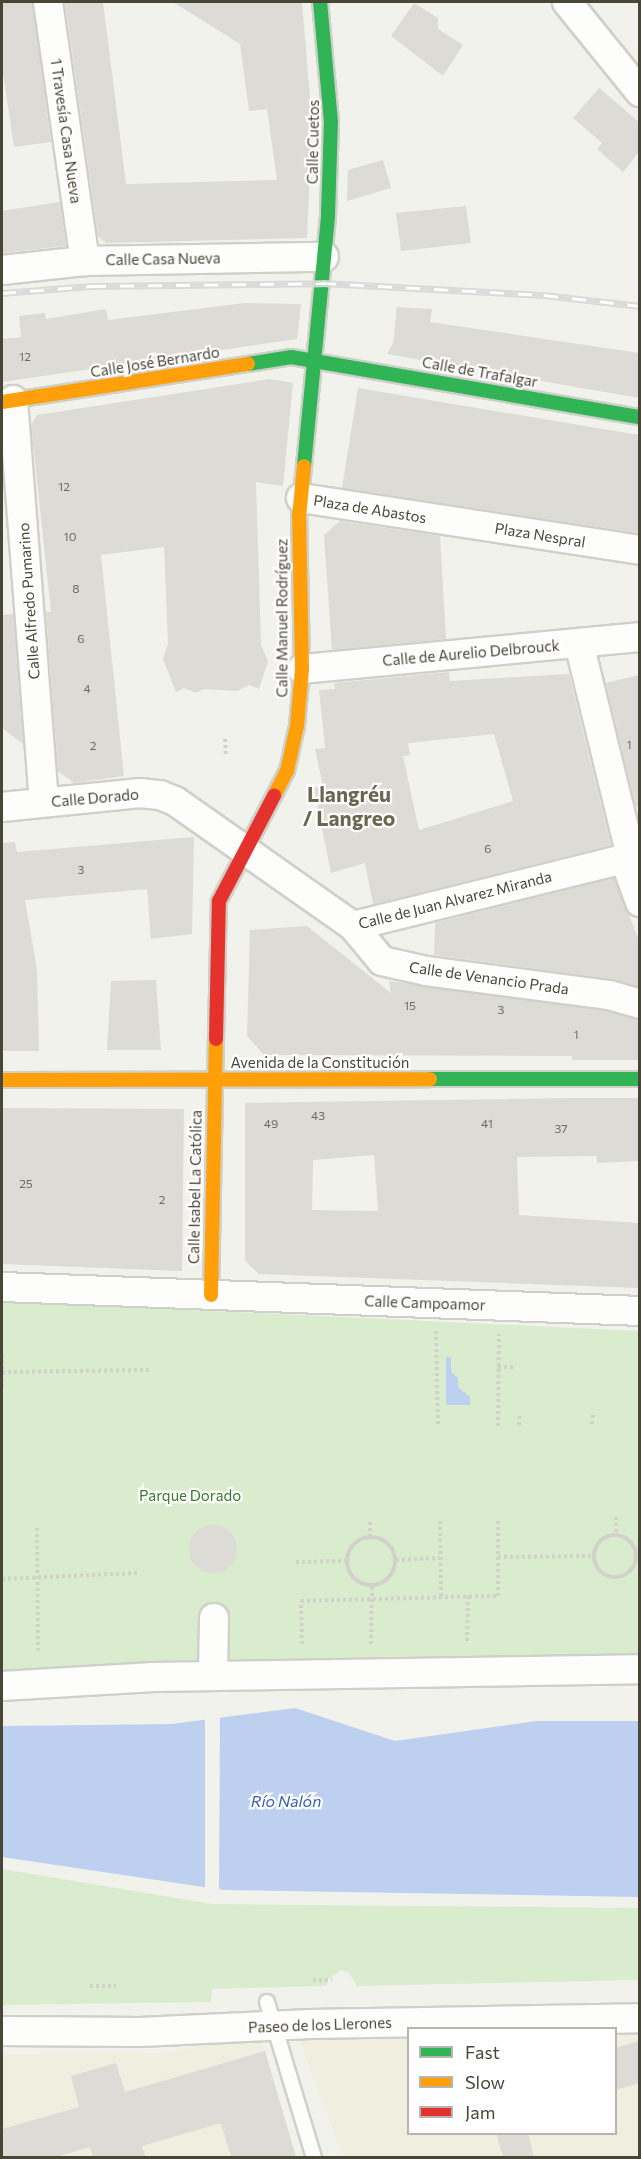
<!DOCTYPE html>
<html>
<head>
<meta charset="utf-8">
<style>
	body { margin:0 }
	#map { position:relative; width:641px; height:2159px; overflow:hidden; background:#f2f2ed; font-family:Commissioner,sans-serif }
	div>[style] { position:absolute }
	.education>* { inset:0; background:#f0efdf }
	.green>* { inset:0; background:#d9eccd }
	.water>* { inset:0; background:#bed0f0 }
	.pier>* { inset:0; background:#f2f2ed }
	.building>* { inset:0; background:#dcdbd5 }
	.round { border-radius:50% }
	.path>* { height:4px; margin-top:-2px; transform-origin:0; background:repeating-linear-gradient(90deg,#d2d2cb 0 3px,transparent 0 6px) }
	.path>.ring { margin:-2px; padding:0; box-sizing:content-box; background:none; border:4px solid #d2d2cb; border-radius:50% }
	.roads { filter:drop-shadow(2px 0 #d0d0ca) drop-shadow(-2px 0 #d0d0ca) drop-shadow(0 2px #d0d0ca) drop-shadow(0 -2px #d0d0ca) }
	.lane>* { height:14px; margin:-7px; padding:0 7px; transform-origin:7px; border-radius:7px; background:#fdfdfc }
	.street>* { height:28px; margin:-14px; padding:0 14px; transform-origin:14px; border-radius:14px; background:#fdfdfc }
	.fast>* { height:14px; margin:-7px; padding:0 7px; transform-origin:7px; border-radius:7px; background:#30b455 }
	.slow>* { height:14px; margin:-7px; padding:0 7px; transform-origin:7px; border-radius:7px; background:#ff9f0a }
	.jam>* { height:14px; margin:-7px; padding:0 7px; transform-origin:7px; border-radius:7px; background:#e5322d }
	.rail>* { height:7px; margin-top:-3.5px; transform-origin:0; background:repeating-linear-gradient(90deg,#fff 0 14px,#dadad9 0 28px); box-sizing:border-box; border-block:2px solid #dadad9 }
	span { translate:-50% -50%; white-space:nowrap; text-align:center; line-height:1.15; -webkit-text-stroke:4.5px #fff; paint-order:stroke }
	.number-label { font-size:12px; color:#6e6c60 }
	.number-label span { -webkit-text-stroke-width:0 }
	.street-label { font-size:15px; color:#494638 }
	.park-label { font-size:15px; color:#367b2a }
	.water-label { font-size:16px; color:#305fb5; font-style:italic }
	.district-label { font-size:21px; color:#6b664f; font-weight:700 }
	.frame { position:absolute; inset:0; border:3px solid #494638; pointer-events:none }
	.legend { position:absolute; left:407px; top:2027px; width:210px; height:108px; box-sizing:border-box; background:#fff; border:2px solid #b6b5af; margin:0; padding:8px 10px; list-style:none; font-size:18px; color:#494638 }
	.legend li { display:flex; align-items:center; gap:12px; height:30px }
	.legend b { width:30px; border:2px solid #b6b5af }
</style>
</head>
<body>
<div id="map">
	<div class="education">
		<div style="clip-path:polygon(639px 2035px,639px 2157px,343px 2157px,299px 2040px,408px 2038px,408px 2134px,616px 2134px,616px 2036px)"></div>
		<div style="clip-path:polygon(260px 2036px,296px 2157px,2px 2157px,2px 2054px,164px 2053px)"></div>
	</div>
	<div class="green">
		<div style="clip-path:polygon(2px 1301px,639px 1331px,639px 1670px,2px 1689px)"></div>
		<div style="clip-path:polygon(2px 1869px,212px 1904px,639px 1908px,639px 1980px,357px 1986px,349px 1973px,341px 1970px,328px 1979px,326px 1986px,212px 1989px,211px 2002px,2px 2005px)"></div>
	</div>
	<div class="water">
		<div style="clip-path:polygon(446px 1357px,451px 1357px,451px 1372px,458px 1378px,458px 1387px,470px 1397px,470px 1405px,446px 1405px)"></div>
		<div style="clip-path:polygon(295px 1708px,395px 1741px,537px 1721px,639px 1721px,639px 1897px,224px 1890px,2px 1857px,2px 1726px,172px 1724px)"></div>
	</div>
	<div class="pier">
		<div style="clip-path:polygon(220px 1715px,219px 1893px,205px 1891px,205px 1717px)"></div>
	</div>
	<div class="building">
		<div style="clip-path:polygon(2px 2px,32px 2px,51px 142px,14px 147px,2px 67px)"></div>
		<div style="clip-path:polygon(65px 2px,103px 2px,126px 184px,277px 180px,267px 109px,249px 111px,240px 44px,173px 2px,302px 2px,312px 123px,307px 238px,106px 243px,98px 236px)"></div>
		<div style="clip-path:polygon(414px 3px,438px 18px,438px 29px,463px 45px,443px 76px,391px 36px)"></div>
		<div style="clip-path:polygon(599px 88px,639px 122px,639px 152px,623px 172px,597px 149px,602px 143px,573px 118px)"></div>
		<div style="clip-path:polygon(383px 160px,391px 188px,347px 201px,348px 170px)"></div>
		<div style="clip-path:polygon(60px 202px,66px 246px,2px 253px,2px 211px)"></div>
		<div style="clip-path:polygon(466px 206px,471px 243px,401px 251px,396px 213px)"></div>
		<div style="clip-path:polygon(245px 303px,301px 304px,297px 339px,2px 382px,2px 339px,21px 337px,19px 316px,45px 313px,46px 319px,106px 309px,108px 320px)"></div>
		<div style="clip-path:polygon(397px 307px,432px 309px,430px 322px,639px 353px,639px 398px,387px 354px,393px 343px)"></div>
		<div style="clip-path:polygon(270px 379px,293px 383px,283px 486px,256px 482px,261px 645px,268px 661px,259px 689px,249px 685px,237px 691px,204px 689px,196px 693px,184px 688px,176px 692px,163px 659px,168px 644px,164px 547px,101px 555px,124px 776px,74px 783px,58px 771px,46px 612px,51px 612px,31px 424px,37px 415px)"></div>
		<div style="clip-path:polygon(358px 388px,639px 435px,639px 533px,342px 488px)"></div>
		<div style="clip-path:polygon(340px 521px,440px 536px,446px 639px,332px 650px,324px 535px)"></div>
		<div style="clip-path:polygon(13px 614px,23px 744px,2px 728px,2px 615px)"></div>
		<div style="clip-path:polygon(evenodd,449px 672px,450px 681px,569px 674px,611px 845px,373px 904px,365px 863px,331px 873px,314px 788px,323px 786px,315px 749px,325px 748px,319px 690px,335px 689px,334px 683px,449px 672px,494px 734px,513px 801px,419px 830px,403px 756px,410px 755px,408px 743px,494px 734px)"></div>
		<div style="clip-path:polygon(639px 675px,639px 806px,636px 807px,606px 683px)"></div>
		<div style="clip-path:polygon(194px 837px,192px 934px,151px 939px,147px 889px,25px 900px,37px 970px,39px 1051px,2px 1051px,2px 843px,15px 842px,17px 852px)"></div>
		<div style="clip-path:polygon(614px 878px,639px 940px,639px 987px,611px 979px,434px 955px,435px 923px)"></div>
		<div style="clip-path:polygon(307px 926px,391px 993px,389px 981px,606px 1011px,639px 1020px,639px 1060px,572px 1060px,572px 1056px,264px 1055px,247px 1036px,250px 930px)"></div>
		<div style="clip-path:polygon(156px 980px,161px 1050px,107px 1050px,111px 981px)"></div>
		<div style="clip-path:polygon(evenodd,573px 1098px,639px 1098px,639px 1161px,597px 1163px,597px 1156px,517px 1157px,519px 1215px,639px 1223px,639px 1288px,259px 1274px,245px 1261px,245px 1103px,573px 1098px,374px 1155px,378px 1211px,312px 1210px,313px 1160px,374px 1155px)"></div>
		<div style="clip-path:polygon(2px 1108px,184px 1109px,182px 1271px,2px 1264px)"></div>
		<div class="round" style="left:189px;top:1525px;width:48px;height:48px"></div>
		<div style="clip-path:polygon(639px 2041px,639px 2083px,615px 2090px,615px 2048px)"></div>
		<div style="clip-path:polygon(265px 2051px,296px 2157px,231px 2157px,221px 2123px,142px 2146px,146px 2157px,93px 2157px,90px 2147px,56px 2157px,2px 2157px,2px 2129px,79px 2107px,71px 2076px,116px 2063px,125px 2092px)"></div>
		<div style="clip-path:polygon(496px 2133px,528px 2133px,534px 2157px,503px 2157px)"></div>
	</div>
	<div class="path">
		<div style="left:225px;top:739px;width:18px;rotate:87deg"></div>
		<div style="left:436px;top:1331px;width:96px;rotate:88.8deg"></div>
		<div style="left:2px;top:1354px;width:35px;rotate:90deg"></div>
		<div style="left:498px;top:1367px;width:17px"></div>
		<div style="left:2px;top:1372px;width:147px;rotate:-0.8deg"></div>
		<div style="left:592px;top:1424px;width:10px;rotate:-84deg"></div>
		<div style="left:519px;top:1425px;width:11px;rotate:-85deg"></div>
		<div style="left:498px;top:1426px;width:92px;rotate:-89.4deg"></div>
		<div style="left:616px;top:1517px;width:17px;rotate:90deg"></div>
		<div style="left:440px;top:1521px;width:76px;rotate:89.2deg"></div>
		<div style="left:370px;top:1522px;width:14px;rotate:90deg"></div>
		<div style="left:37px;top:1528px;width:126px;rotate:89.5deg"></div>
		<div class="ring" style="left:594px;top:1535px;width:38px;height:38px"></div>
		<div class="ring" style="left:347px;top:1537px;width:44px;height:44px"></div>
		<div style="left:498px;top:1557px;width:96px;rotate:-0.6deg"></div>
		<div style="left:396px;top:1560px;width:44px;rotate:-2.6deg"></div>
		<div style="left:296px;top:1562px;width:51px;rotate:-1.1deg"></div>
		<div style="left:2px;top:1579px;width:135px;rotate:-2.5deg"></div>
		<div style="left:467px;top:1641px;width:45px;rotate:-88.7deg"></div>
		<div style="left:302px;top:1644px;width:43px;rotate:-91.3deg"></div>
		<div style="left:301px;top:1601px;width:197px;rotate:-1.5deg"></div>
		<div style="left:498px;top:1596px;width:77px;rotate:-90deg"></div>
		<div style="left:371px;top:1644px;width:59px;rotate:-89deg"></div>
		<div style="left:313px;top:1980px;width:19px"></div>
		<div style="left:90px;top:1986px;width:26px"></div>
	</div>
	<div class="roads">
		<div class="lane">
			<div style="left:267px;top:2002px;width:163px;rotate:73.2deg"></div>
		</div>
		<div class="street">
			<div style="left:48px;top:2px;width:262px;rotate:81.9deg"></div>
			<div style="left:567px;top:2px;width:116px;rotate:51deg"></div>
			<div style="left:2px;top:270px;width:83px;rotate:-6.2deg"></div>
			<div style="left:85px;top:261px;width:239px;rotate:-1deg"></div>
			<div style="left:13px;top:400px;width:403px;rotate:85.6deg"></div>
			<div style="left:301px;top:498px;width:343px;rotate:8.7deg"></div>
			<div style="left:579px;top:643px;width:220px;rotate:76.3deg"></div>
			<div style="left:302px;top:669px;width:340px;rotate:-5.4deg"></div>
			<div style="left:2px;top:807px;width:139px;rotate:-5.8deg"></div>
			<div style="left:140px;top:793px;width:20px;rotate:6deg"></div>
			<div style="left:160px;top:795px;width:16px;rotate:22deg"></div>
			<div style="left:175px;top:801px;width:218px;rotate:35.1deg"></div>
			<div style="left:353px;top:926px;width:296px;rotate:-13.9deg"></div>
			<div style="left:624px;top:858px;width:47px;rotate:70deg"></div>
			<div style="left:353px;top:926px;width:45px;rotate:50.4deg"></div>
			<div style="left:382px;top:961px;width:45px;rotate:12.8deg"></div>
			<div style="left:426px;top:971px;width:185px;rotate:7.5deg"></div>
			<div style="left:609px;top:995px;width:32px;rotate:16deg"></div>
			<div style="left:2px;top:1287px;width:638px;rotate:2.15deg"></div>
			<div style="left:213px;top:1676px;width:58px;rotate:-89deg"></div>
			<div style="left:2px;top:1686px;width:152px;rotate:-3.4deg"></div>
			<div style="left:154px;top:1677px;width:486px;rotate:-0.9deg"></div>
			<div style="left:2px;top:2031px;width:138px;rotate:0.4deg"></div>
			<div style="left:140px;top:2032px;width:170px;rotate:-2.7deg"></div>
			<div style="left:310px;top:2024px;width:330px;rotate:-1deg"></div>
		</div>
		<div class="fast">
			<div style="left:248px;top:364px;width:44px;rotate:-9.2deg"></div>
			<div style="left:291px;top:357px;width:354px;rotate:9.8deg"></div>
			<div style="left:304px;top:466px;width:252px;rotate:-84.5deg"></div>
			<div style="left:328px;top:215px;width:93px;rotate:-88.2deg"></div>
			<div style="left:331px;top:122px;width:121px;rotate:-95.2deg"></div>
			<div style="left:430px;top:1079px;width:210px"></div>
		</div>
		<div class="slow">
			<div style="left:2px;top:402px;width:249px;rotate:-8.8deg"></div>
			<div style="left:274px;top:796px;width:28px;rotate:-63deg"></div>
			<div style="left:287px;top:771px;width:46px;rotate:-77.5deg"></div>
			<div style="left:297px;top:726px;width:57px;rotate:-85deg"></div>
			<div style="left:302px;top:669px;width:152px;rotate:-91.1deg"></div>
			<div style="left:299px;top:517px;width:51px;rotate:-84.4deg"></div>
			<div style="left:2px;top:1080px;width:428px;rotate:-0.1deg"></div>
			<div style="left:211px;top:1295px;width:256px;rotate:-88.9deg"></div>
		</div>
		<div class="jam">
			<div style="left:216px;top:1039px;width:138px;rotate:-88.8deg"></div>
			<div style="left:219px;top:901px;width:119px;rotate:-62.4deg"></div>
		</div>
	</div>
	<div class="rail">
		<div style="left:2px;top:293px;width:90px;rotate:-4.4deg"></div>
		<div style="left:92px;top:286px;width:230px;rotate:-0.7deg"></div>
		<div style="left:322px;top:283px;width:222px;rotate:3.1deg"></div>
		<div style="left:544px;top:295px;width:97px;rotate:6.5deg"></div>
	</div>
	<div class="number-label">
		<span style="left:25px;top:357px">12</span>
		<span style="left:64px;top:487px">12</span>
		<span style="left:70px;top:537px">10</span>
		<span style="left:76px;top:589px">8</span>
		<span style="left:81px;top:639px">6</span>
		<span style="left:87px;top:689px">4</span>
		<span style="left:629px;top:745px">1</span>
		<span style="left:93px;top:746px">2</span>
		<span style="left:488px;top:849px">6</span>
		<span style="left:81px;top:870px">3</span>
		<span style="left:410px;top:1006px">15</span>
		<span style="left:501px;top:1010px">3</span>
		<span style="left:576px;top:1035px">1</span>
		<span style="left:318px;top:1116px">43</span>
		<span style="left:271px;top:1124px">49</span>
		<span style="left:487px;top:1124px">41</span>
		<span style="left:561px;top:1129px">37</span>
		<span style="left:26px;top:1184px">25</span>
		<span style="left:162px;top:1200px">2</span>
	</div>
	<div class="street-label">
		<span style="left:66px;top:131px;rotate:82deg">1 Travesía Casa Nueva</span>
		<span style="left:313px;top:142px;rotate:-89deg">Calle Cuetos</span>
		<span style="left:163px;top:259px;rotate:-1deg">Calle Casa Nueva</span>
		<span style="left:155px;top:362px;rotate:-9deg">Calle José Bernardo</span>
		<span style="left:480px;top:372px;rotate:10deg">Calle de Trafalgar</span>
		<span style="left:370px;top:509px;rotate:9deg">Plaza de Abastos</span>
		<span style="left:540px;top:535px;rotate:9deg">Plaza Nespral</span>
		<span style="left:29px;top:601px;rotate:-94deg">Calle Alfredo Pumarino</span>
		<span style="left:282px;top:618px;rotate:-90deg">Calle Manuel Rodríguez</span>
		<span style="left:471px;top:653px;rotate:-5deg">Calle de Aurelio Delbrouck</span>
		<span style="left:95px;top:798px;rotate:-5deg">Calle Dorado</span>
		<span style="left:455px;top:900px;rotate:-14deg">Calle de Juan Alvarez Miranda</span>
		<span style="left:489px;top:978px;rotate:8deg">Calle de Venancio Prada</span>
		<span style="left:320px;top:1063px">Avenida de la Constitución</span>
		<span style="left:195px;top:1187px;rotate:-89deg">Calle Isabel La Católica</span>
		<span style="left:425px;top:1303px;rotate:2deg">Calle Campoamor</span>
		<span style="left:320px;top:2025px;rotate:-2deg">Paseo de los Llerones</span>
	</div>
	<div class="park-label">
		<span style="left:190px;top:1496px">Parque Dorado</span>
	</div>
	<div class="water-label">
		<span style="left:286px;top:1801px">Río Nalón</span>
	</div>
	<div class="district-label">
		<span style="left:349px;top:806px">Llangréu<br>/ Langreo</span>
	</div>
	<div class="frame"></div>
	<ul class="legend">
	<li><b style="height:8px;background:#30b455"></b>Fast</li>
	<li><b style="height:8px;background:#ff9f0a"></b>Slow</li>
	<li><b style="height:8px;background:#e5322d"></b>Jam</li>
	</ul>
</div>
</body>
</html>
